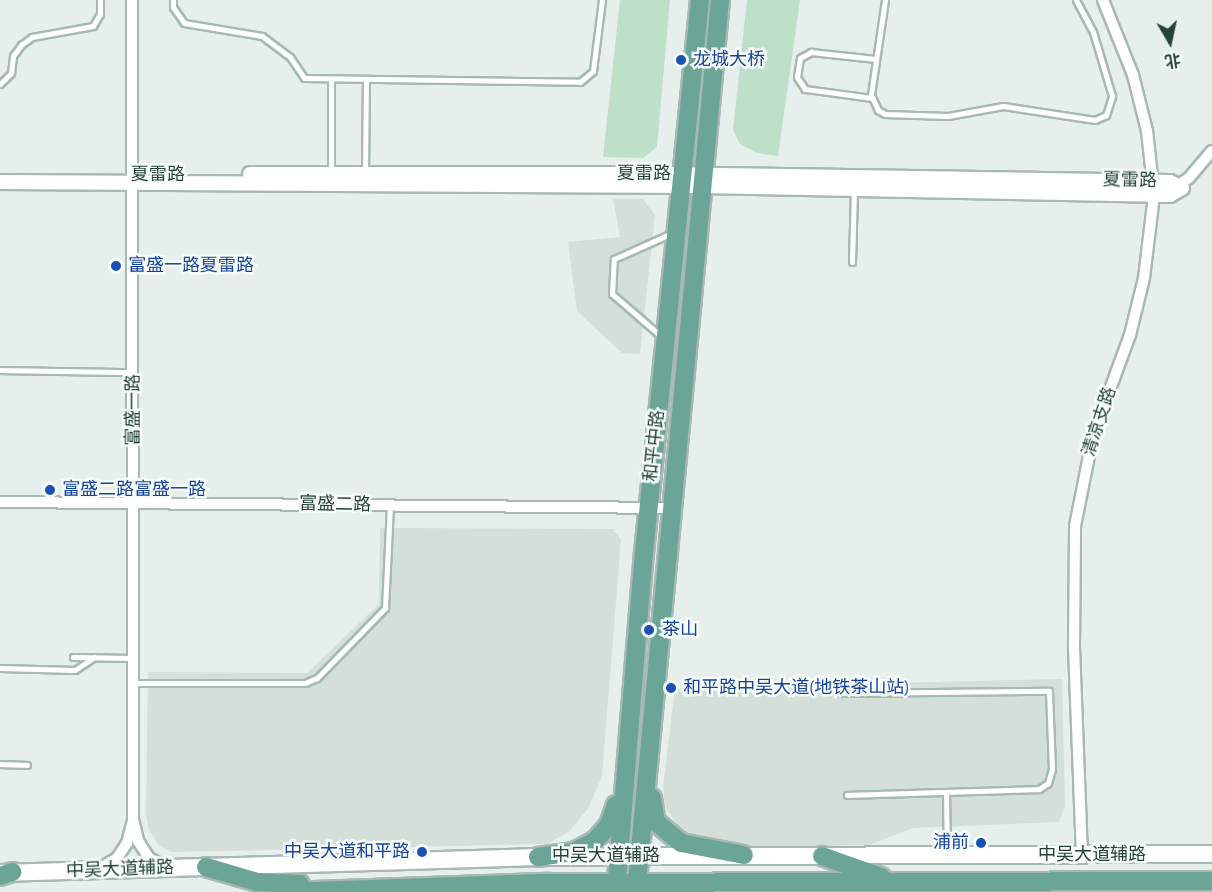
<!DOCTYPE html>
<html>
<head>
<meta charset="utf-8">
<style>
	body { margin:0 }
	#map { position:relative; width:1212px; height:892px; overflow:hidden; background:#e6efeb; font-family:"Alegreya Sans","Noto Sans SC",sans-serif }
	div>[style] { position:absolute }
	.built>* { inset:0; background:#d4dfda }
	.green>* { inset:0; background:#bfe0c8 }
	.roads { filter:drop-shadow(2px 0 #a8b8b2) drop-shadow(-2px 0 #a8b8b2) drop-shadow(0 2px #a8b8b2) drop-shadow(0 -2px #a8b8b2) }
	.service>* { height:5px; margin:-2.5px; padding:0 2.5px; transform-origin:2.5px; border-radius:2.5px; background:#fff }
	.minor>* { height:10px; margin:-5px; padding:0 5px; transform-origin:5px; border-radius:5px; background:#fff }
	.tertiary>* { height:14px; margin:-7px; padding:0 7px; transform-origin:7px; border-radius:7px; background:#fff }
	.secondary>* { height:16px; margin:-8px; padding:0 8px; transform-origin:8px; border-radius:8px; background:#fff }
	.primary>* { height:18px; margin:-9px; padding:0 9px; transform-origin:9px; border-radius:9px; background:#6aa596 }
	.dots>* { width:16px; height:16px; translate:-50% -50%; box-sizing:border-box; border:3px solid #f7fbf9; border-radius:50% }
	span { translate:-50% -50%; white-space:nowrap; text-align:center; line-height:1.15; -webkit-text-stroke:5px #f7fbf9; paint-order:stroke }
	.transit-label { font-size:18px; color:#164399 }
	.left { translate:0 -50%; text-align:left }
	.right { translate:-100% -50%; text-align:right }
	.street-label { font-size:18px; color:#24423a }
	.north { position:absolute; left:1140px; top:12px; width:60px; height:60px; -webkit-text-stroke:4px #f7fbf9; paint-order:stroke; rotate:171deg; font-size:16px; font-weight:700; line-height:24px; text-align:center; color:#24423a }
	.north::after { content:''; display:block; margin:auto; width:21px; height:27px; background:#24423a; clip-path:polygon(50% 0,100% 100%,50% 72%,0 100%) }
</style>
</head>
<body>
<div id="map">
	<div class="built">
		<div style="clip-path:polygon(613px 199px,643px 199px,655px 215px,640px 354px,622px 353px,577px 311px,568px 242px,620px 237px)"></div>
		<div style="clip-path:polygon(380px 528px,613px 529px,621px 540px,602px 776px,589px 807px,570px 831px,547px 844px,171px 852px,158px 844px,149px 830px,146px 814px,148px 672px,307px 673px,379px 604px)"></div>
		<div style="clip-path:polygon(1062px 679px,1065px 806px,1059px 822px,913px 828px,869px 845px,745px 848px,700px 843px,682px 832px,665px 806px,663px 787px,675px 688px)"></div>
	</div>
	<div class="green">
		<div style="clip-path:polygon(620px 0,670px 0,657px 147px,643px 158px,603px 157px)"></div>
		<div style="clip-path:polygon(747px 0,800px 0,778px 156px,757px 153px,740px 144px,733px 130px)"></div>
	</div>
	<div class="roads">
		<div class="service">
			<div style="left:173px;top:0;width:7px;rotate:90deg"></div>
			<div style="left:173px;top:7px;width:19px;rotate:55deg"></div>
			<div style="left:184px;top:23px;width:79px;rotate:9.5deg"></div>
			<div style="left:262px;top:36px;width:35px;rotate:37deg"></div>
			<div style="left:290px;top:57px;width:25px;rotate:56deg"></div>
			<div style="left:304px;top:78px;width:276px;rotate:0.8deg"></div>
			<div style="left:580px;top:82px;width:17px;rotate:-40deg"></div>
			<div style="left:593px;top:71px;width:72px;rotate:-82.8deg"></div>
			<div style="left:885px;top:0;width:96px;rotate:98.4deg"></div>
			<div style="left:871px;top:95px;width:17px;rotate:65deg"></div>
			<div style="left:878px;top:110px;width:8px;rotate:30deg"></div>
			<div style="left:885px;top:114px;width:63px;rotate:1.8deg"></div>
			<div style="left:948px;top:116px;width:56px;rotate:-10.3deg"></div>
			<div style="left:1003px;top:106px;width:93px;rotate:8.7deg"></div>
			<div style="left:1095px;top:120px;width:12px;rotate:-24deg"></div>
			<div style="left:1106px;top:115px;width:20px;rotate:-72deg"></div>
			<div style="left:1112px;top:96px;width:67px;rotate:-106.5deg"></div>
			<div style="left:1093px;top:32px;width:36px;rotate:-118deg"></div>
			<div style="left:0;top:84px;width:16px;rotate:-45deg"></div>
			<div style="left:11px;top:73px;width:17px;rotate:-83deg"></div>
			<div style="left:13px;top:56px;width:14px;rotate:-54deg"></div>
			<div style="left:21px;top:45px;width:14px;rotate:-36deg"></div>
			<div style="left:32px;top:37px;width:62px;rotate:-10.2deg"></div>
			<div style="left:93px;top:26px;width:14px;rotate:-60deg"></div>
			<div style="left:100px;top:14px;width:14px;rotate:-90deg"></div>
			<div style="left:872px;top:98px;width:68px;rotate:-172.3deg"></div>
			<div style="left:805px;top:89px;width:14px;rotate:-124deg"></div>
			<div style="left:797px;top:77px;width:19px;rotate:-81deg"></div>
			<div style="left:800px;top:58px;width:13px;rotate:-29deg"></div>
			<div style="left:811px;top:52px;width:65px;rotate:6.1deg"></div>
			<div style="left:365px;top:173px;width:93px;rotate:-89.4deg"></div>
			<div style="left:331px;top:174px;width:94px;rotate:-90deg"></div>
			<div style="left:852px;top:262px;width:71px;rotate:-88.4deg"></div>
			<div style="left:662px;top:337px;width:66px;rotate:-139.3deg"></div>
			<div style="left:612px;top:294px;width:35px;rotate:-87deg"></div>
			<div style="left:614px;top:259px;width:64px;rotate:-24.1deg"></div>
			<div style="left:0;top:370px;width:133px;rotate:0.9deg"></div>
			<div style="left:73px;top:657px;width:59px;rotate:1deg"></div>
			<div style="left:0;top:668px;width:75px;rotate:1.5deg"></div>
			<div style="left:75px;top:670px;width:23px;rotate:-34deg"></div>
			<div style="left:134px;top:683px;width:171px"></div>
			<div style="left:305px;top:683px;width:13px;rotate:-23deg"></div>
			<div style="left:317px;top:678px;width:98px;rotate:-45.8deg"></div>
			<div style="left:385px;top:608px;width:102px;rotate:-87.2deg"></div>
			<div style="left:842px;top:693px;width:207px;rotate:-0.6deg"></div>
			<div style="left:1049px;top:691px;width:78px;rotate:87.8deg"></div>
			<div style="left:1052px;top:769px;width:15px;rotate:106deg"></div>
			<div style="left:1048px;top:783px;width:11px;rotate:146deg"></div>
			<div style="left:1039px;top:789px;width:192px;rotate:178.2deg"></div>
			<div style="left:0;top:764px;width:27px;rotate:2deg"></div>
			<div style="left:946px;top:793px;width:61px;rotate:89.1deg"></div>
		</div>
		<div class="minor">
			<div style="left:1177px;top:186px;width:14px;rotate:-34deg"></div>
			<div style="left:1189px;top:178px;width:35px;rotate:-50deg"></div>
			<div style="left:0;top:502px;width:671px;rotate:0.51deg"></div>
			<div style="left:134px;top:823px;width:18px;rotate:77deg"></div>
			<div style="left:138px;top:841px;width:20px;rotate:57deg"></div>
			<div style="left:149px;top:858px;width:18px;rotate:29deg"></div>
			<div style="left:1082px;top:856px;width:210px;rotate:-92.2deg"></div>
			<div style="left:1074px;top:646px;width:120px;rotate:-89.5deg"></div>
			<div style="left:1075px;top:526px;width:92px;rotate:-78.7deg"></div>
			<div style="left:1093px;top:436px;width:108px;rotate:-69.9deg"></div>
			<div style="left:1130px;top:335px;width:59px;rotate:-76.2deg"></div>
			<div style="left:1144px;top:278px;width:84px;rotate:-83.1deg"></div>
			<div style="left:1154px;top:195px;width:64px;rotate:-96.2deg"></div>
			<div style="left:1147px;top:131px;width:58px;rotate:-104deg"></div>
			<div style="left:1133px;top:75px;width:81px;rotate:-111.8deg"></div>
			<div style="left:100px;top:868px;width:20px;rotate:-30deg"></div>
			<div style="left:117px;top:858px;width:18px;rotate:-56deg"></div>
			<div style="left:127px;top:843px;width:24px;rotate:-75deg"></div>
			<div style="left:133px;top:820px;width:820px;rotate:-90.07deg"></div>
		</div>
		<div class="tertiary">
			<div style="left:250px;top:174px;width:403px"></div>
			<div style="left:653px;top:174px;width:517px;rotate:0.89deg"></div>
			<div style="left:1170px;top:182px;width:13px;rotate:27deg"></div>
			<div style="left:0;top:182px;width:700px;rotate:0.33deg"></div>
			<div style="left:700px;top:186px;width:454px;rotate:1.1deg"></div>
			<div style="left:1154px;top:195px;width:16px"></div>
			<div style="left:1170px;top:195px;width:14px;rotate:-30deg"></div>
		</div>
		<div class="secondary">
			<div style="left:0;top:873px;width:538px;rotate:-1.7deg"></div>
			<div style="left:538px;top:857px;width:674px;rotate:-0.26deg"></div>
		</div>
		<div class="primary">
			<div style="left:652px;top:798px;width:24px;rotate:81deg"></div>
			<div style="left:656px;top:822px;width:33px;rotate:40deg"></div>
			<div style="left:681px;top:843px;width:64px;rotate:10.8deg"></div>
			<div style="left:822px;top:856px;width:63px;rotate:19.6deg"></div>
			<div style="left:538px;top:857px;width:36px;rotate:-8deg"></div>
			<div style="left:574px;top:852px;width:24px;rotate:-28deg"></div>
			<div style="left:595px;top:841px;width:21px;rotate:-49deg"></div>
			<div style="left:609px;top:825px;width:21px;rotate:-71deg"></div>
			<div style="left:206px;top:867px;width:53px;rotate:16.4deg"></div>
			<div style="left:257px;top:882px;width:43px;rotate:2.7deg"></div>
			<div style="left:0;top:876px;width:13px;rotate:-18deg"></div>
			<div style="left:285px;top:892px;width:264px;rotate:-2deg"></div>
			<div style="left:549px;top:883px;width:663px;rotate:-0.17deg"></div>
			<div style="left:616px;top:892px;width:340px;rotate:-85.3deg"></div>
			<div style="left:644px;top:553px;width:556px;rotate:-84.22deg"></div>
			<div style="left:636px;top:892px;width:896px;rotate:-84.62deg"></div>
		</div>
	</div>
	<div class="dots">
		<div style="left:681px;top:60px;background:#1a4fb4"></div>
		<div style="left:116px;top:266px;background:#1a4fb4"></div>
		<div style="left:50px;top:490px;background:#1a4fb4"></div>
		<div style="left:649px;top:630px;background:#1a4fb4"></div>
		<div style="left:671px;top:688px;background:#1a4fb4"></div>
		<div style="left:981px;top:843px;background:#1a4fb4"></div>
		<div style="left:422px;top:852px;background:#1a4fb4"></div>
	</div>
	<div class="transit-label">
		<span class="left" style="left:693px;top:60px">龙城大桥</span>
		<span class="left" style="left:128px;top:266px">富盛一路夏雷路</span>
		<span class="left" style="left:62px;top:490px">富盛二路富盛一路</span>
		<span class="left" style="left:662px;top:630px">茶山</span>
		<span class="left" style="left:683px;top:688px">和平路中吴大道(地铁茶山站)</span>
		<span class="right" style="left:969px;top:843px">浦前</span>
		<span class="right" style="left:410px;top:852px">中吴大道和平路</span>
	</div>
	<div class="street-label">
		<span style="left:644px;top:174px">夏雷路</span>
		<span style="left:158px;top:175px">夏雷路</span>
		<span style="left:1130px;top:181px;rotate:1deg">夏雷路</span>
		<span style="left:134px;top:410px;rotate:-90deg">富盛一路</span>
		<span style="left:1100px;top:422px;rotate:-72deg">清凉支路</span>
		<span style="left:655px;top:446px;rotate:-84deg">和平中路</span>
		<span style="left:335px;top:505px;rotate:1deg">富盛二路</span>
		<span style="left:1092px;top:855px">中吴大道辅路</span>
		<span style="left:606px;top:856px">中吴大道辅路</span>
		<span style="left:120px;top:870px;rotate:-2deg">中吴大道辅路</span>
	</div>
	<div class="north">北</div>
</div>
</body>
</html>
